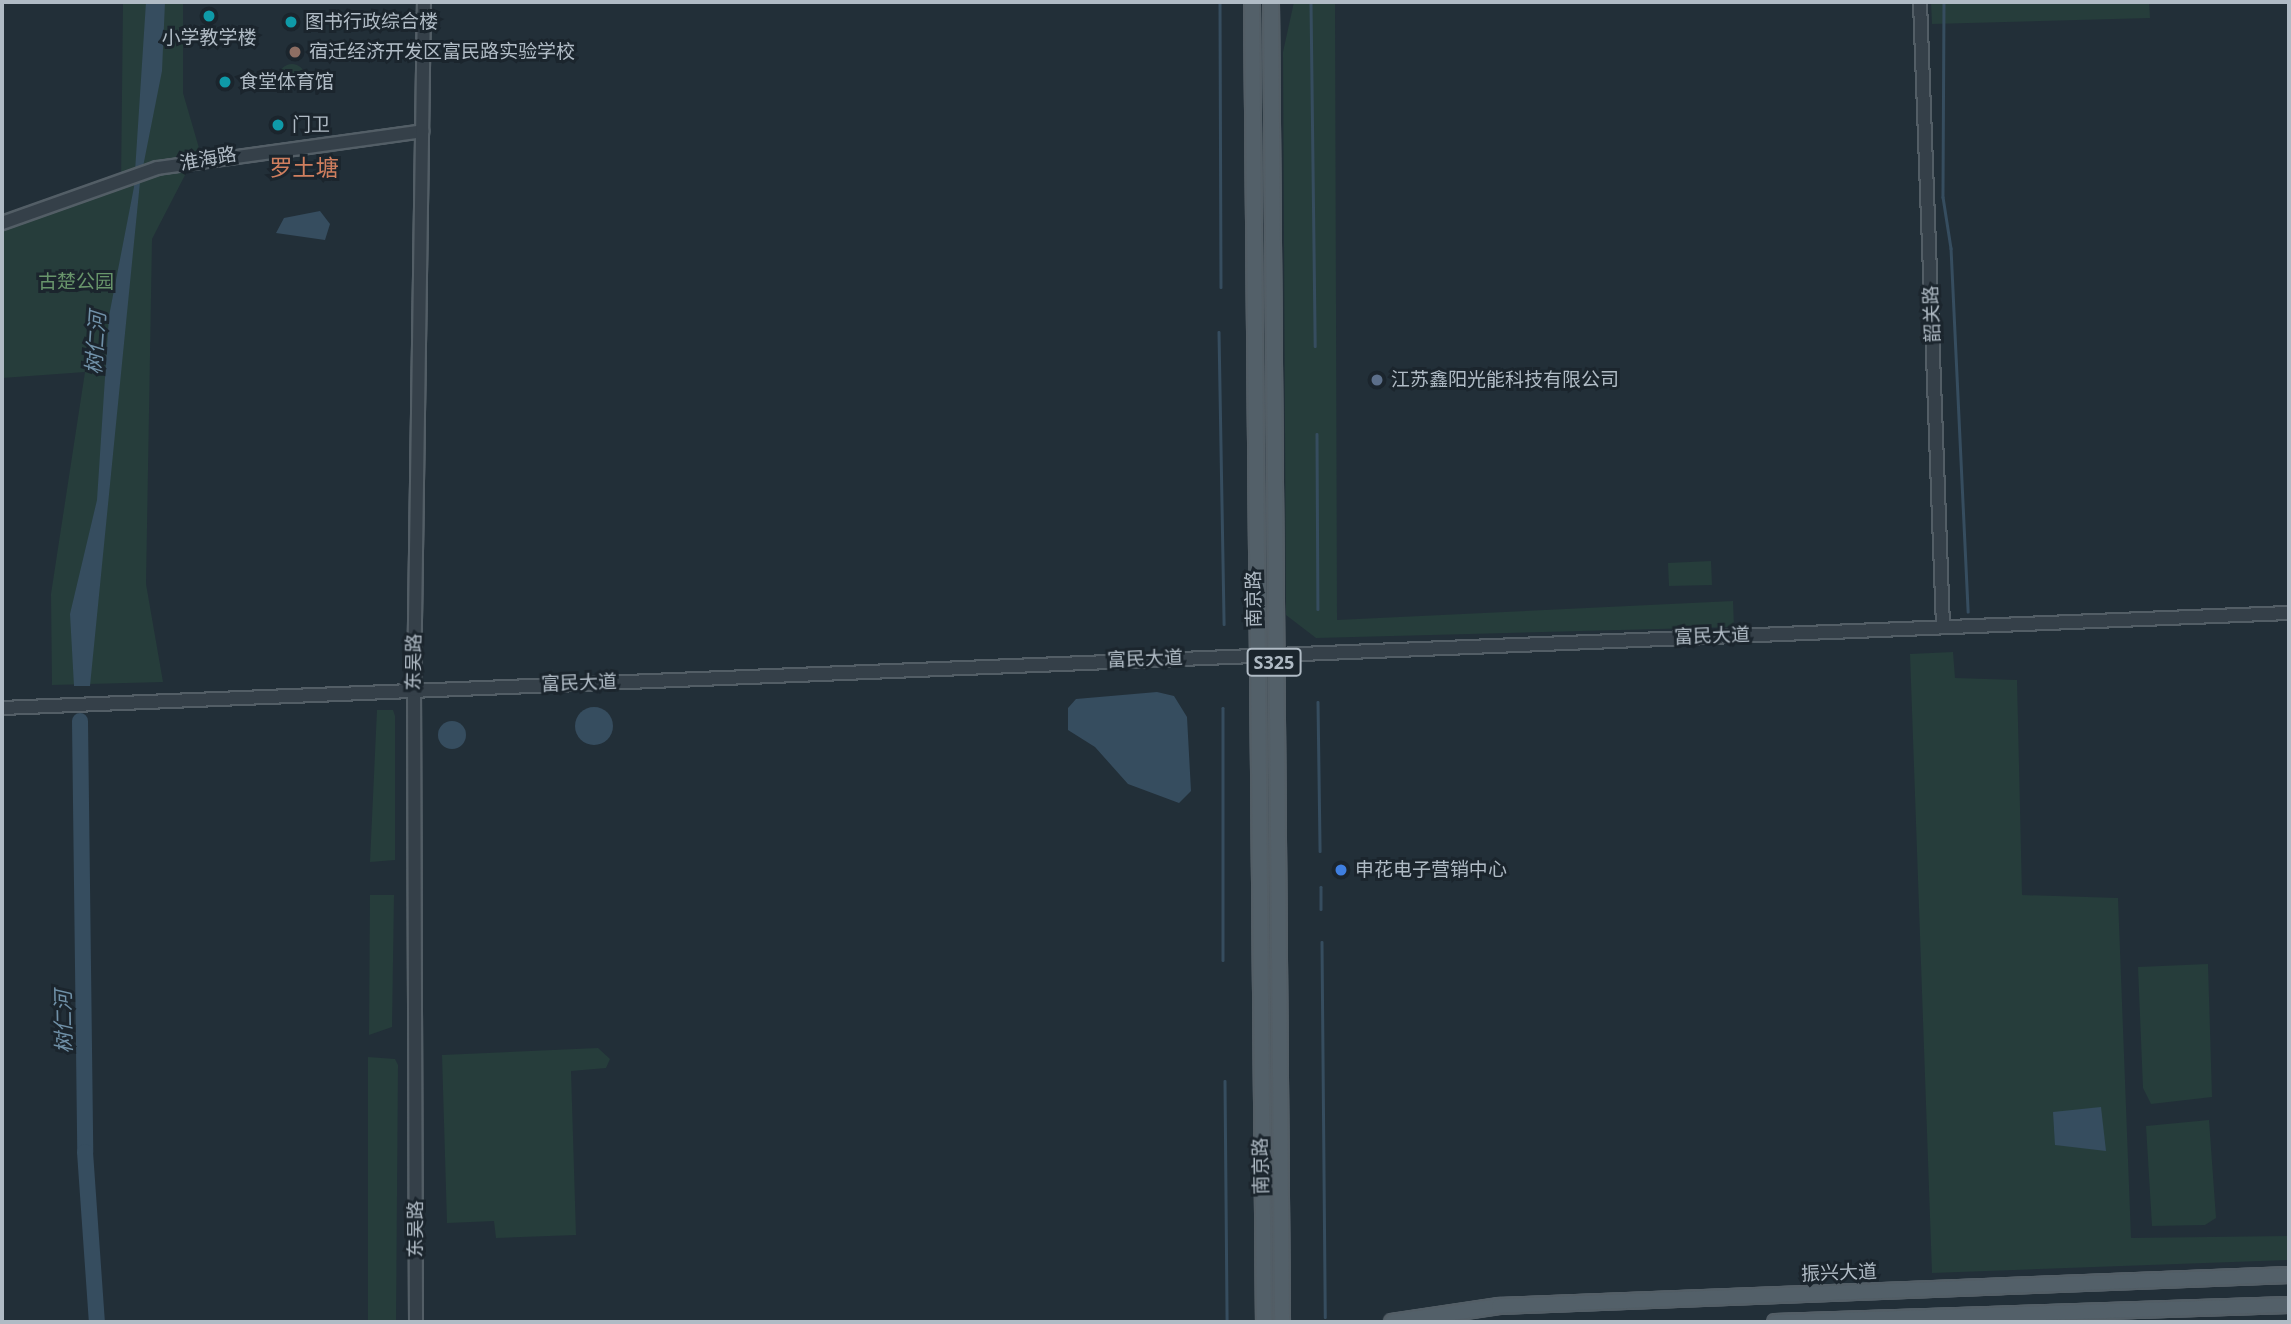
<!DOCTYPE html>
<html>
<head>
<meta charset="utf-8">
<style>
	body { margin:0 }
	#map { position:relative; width:2291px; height:1324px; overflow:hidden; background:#222f38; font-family:"Noto Sans","Noto Sans SC",sans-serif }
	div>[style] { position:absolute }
	.green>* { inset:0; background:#263d3b }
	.round { border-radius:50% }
	.water>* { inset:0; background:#364d5f }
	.stream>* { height:2.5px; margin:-1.25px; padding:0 1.25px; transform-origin:1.25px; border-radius:1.25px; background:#364d5f }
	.river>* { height:16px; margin:-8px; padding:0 8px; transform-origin:8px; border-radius:8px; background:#364d5f }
	.roads { filter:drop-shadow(2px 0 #535e66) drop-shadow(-2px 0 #535e66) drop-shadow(0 2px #535e66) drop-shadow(0 -2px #535e66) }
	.minor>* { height:12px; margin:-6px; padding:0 6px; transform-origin:6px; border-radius:6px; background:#354049 }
	.major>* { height:14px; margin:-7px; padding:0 7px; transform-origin:7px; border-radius:7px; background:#536069 }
	.dots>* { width:19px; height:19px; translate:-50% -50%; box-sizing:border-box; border:4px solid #1b252d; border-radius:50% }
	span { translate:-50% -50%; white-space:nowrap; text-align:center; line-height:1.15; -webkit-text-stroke:6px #1b252d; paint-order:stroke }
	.shield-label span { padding:2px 5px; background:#1b252d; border:2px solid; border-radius:5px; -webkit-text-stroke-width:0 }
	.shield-label { font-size:18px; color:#b0bbc5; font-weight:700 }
	.poi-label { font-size:19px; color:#b0bbc5 }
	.left { translate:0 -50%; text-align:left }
	.street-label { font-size:19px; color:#b0bbc5 }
	.park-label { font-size:19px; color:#68956b }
	.water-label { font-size:21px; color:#7091a8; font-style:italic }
	.quarter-label { font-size:23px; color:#d07f5f }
	.frame { position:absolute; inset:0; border:4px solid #b0bbc5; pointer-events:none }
</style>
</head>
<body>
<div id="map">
	<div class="green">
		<div style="clip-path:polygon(123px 2px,183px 2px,183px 93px,199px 148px,152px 239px,146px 584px,163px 682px,52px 685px,51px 594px,85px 372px,2px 378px,2px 226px,121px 183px)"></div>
		<div style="clip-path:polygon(1294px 2px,1335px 2px,1337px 620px,1733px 601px,1734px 627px,1316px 638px,1286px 615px,1283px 52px)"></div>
		<div style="clip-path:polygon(1931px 2px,2149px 2px,2150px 18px,1932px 24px)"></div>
		<div class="round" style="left:279px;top:64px;width:26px;height:26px"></div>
		<div style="clip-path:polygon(1711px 561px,1712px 585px,1669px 586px,1668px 563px)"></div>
		<div style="clip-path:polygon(1953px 652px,1955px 678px,2017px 680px,2022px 895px,2118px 898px,2131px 1238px,2289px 1236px,2289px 1260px,1932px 1273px,1910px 654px)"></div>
		<div style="clip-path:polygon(377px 710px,393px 710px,395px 716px,395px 860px,370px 862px)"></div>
		<div style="clip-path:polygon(370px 895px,394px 895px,392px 1027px,369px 1035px)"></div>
		<div style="clip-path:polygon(2208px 964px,2212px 1097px,2151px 1104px,2143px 1088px,2138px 967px)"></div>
		<div style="clip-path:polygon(598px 1048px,610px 1059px,606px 1068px,571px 1071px,576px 1235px,496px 1238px,494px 1221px,447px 1223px,442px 1055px)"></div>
		<div style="clip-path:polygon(368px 1057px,395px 1059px,398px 1065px,396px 1322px,368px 1322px)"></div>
		<div style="clip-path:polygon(2209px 1120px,2216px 1218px,2205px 1225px,2152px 1226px,2146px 1126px)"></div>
	</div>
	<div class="water">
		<div style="clip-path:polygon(146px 2px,165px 2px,162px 71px,140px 182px,90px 686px,74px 686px,70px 614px,97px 500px,109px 316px,134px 187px)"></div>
		<div style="clip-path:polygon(320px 211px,330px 224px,325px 240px,276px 233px,284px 218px)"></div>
		<div style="clip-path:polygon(1157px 692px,1174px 696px,1187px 717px,1191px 791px,1179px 803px,1128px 784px,1095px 747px,1068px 730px,1068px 708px,1076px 699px)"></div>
		<div class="round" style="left:575px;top:707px;width:38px;height:38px"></div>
		<div class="round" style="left:438px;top:721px;width:28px;height:28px"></div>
		<div style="clip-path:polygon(2101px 1107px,2106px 1151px,2055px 1145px,2053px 1112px)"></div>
	</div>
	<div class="stream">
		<div style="left:1220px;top:2px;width:285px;rotate:89.8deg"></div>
		<div style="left:1311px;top:2px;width:344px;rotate:89.3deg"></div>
		<div style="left:1944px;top:2px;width:195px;rotate:90.3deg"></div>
		<div style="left:1943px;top:197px;width:52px;rotate:81.1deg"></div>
		<div style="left:1951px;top:248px;width:364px;rotate:87.3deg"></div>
		<div style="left:1219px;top:332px;width:292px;rotate:89deg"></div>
		<div style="left:1317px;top:434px;width:175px;rotate:89.7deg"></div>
		<div style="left:1318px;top:702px;width:149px;rotate:89.2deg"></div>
		<div style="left:1223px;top:708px;width:252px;rotate:90deg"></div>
		<div style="left:1321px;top:887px;width:22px;rotate:90deg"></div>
		<div style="left:1322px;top:942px;width:375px;rotate:89.5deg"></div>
		<div style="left:1225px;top:1081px;width:241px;rotate:89.5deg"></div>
	</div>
	<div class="river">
		<div style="left:80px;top:721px;width:431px;rotate:89.3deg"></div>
		<div style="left:85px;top:1152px;width:170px;rotate:86deg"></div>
	</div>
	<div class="roads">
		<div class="minor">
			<div style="left:1920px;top:2px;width:625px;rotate:87.89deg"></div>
			<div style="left:2px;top:223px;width:164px;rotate:-19.5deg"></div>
			<div style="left:157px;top:168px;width:268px;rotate:-7.9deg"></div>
			<div style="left:2px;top:708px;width:2289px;rotate:-2.38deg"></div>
			<div style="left:416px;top:1322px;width:632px;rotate:-90.18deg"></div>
			<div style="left:414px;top:690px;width:688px;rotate:-89.17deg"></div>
		</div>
		<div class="major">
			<div style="left:1252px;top:2px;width:1320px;rotate:89.48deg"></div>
			<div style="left:1271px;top:2px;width:1320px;rotate:89.52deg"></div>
			<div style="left:1392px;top:1322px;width:108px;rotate:-8.5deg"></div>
			<div style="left:1499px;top:1306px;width:791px;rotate:-2.25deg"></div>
			<div style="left:1775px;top:1322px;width:514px;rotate:-1.89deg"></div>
		</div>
	</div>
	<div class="dots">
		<div style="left:209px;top:16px;background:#0f9aa8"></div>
		<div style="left:291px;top:22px;background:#0f9aa8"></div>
		<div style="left:295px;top:52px;background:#8d6e63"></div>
		<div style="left:225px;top:82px;background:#0f9aa8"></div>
		<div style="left:278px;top:125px;background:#0f9aa8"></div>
		<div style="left:1377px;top:380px;background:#5c6f8a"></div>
		<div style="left:1341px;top:870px;background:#3f7fe0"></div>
	</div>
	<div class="shield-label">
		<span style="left:1274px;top:662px">S325</span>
	</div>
	<div class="poi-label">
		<span class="left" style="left:305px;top:22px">图书行政综合楼</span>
		<span style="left:209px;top:38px">小学教学楼</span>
		<span class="left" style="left:309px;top:52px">宿迁经济开发区富民路实验学校</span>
		<span class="left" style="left:239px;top:82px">食堂体育馆</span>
		<span class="left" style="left:292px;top:125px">门卫</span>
		<span class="left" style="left:1391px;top:380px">江苏鑫阳光能科技有限公司</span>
		<span class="left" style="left:1355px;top:870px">申花电子营销中心</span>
	</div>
	<div class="street-label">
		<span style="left:208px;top:159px;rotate:-10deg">淮海路</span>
		<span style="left:1932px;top:314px;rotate:-92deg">韶关路</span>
		<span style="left:1254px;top:599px;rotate:-91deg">南京路</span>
		<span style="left:1712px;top:636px;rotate:-2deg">富民大道</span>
		<span style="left:1145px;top:659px;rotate:-2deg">富民大道</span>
		<span style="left:414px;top:662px;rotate:-89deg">东吴路</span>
		<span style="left:579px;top:683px;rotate:-2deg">富民大道</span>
		<span style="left:1261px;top:1166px;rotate:-91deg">南京路</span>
		<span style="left:416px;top:1229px;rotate:-90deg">东吴路</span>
		<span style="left:1839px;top:1273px;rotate:-2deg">振兴大道</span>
	</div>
	<div class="park-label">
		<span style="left:76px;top:282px">古楚公园</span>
	</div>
	<div class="water-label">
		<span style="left:95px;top:343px;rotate:-86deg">树仁河</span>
		<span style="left:63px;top:1022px;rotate:-91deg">树仁河</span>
	</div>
	<div class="quarter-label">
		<span style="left:304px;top:167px">罗土塘</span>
	</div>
	<div class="frame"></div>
</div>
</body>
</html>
